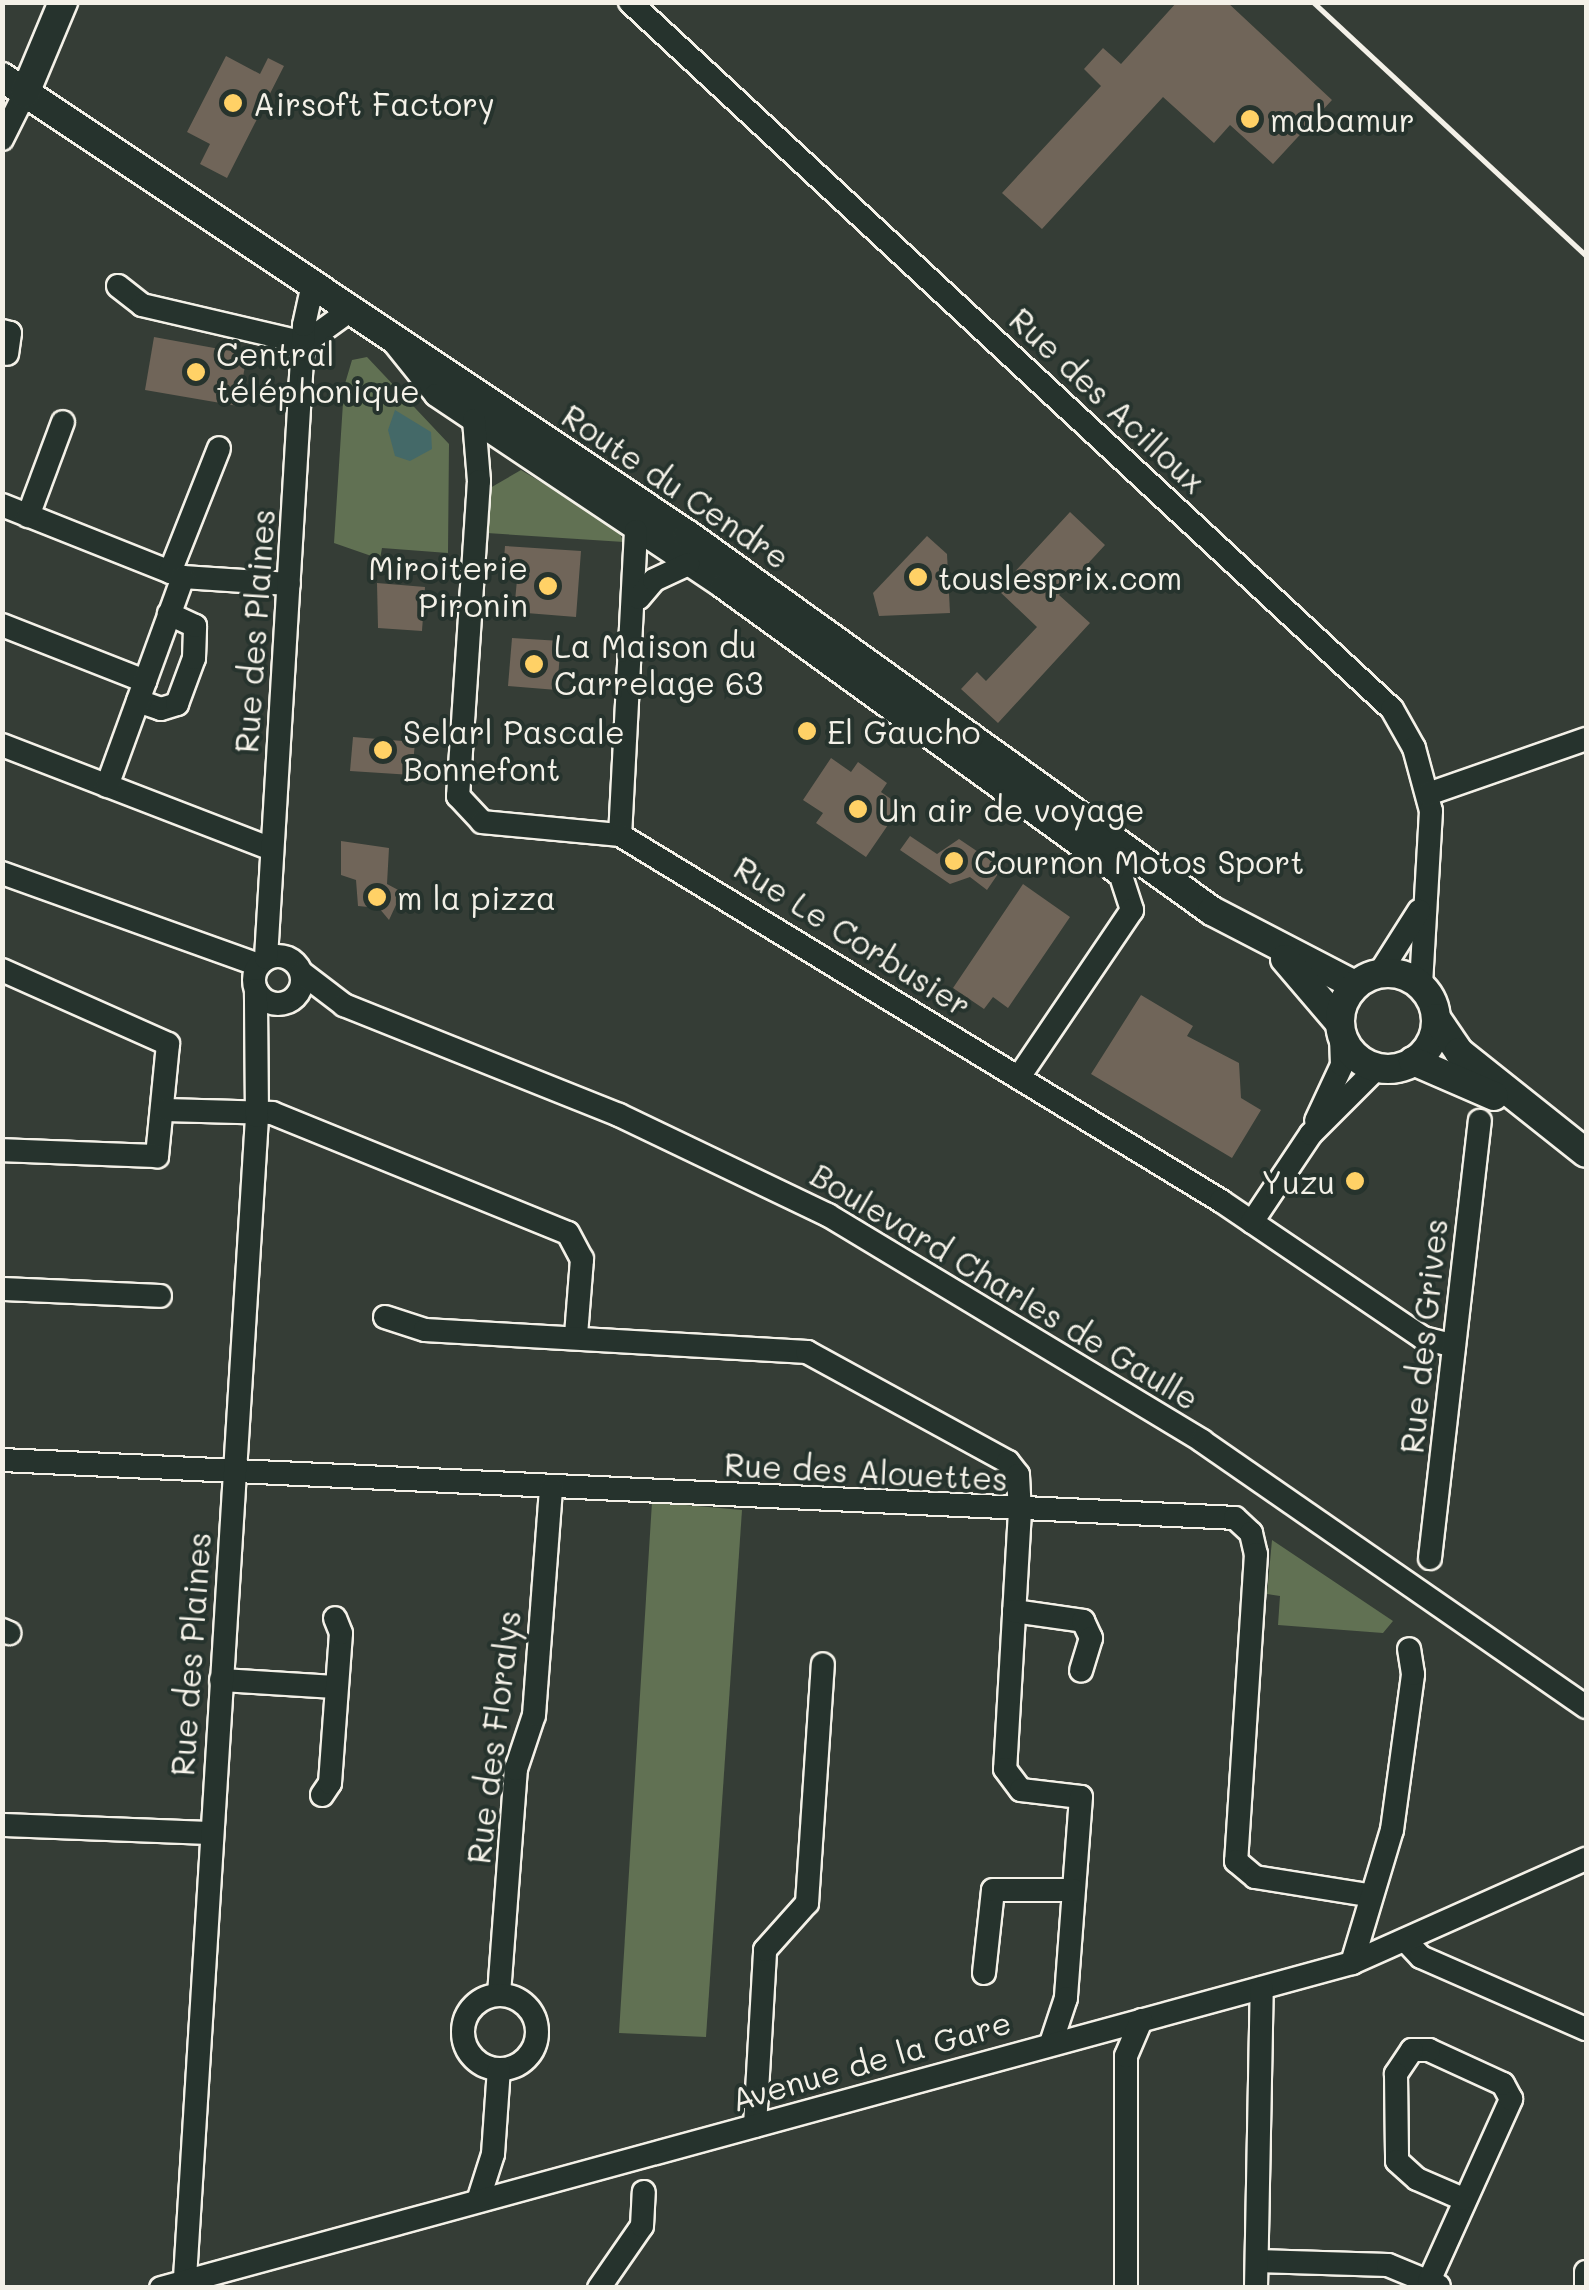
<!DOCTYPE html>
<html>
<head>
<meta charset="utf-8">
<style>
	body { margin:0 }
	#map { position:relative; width:1589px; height:2290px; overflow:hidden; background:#353d36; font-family:Mali,sans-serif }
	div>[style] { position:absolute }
	.green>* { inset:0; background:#617153 }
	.water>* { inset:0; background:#446968 }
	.building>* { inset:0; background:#706559 }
	.roads { filter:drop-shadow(2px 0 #f4f1e8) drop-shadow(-2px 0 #f4f1e8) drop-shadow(0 2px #f4f1e8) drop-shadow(0 -2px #f4f1e8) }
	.minor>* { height:22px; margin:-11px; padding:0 11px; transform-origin:11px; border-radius:11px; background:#26332d }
	.minor>.ring { margin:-11px; padding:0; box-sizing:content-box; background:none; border:22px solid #26332d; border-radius:50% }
	.major>* { height:28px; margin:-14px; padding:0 14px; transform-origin:14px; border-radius:14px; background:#26332d }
	.major>.ring { margin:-14px; padding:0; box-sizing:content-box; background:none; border:28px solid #26332d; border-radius:50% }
	.rail>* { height:5px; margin:-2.5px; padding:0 2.5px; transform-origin:2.5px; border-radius:2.5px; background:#f4f1e8 }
	.dots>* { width:28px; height:28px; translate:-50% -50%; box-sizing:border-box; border:5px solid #26332d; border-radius:50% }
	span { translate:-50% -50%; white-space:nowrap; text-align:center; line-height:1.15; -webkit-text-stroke:8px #26332d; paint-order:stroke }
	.poi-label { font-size:32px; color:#f4f1e8 }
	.left { translate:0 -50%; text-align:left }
	.right { translate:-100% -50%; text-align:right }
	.street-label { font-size:32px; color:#f4f1e8 }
	.frame { position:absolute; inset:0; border:5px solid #f4f1e8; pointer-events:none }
</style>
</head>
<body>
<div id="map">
	<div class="green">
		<div style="clip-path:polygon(367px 357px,449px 444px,448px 553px,382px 548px,380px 559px,334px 543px,344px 387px,352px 360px)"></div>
		<div style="clip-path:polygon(521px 470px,616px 527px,624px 542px,487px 533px,490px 488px)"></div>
		<div style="clip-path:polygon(652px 1502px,742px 1510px,706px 2037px,619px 2033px)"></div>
		<div style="clip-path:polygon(1272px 1540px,1393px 1621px,1383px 1633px,1278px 1625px,1280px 1596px,1267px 1594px)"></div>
	</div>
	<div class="water">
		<div style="clip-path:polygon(395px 410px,431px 432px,432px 449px,410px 461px,395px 456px,388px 430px)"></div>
	</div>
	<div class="building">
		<div style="clip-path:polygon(1177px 2px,1227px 2px,1332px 100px,1273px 164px,1230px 125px,1214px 143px,1163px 97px,1042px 229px,1002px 193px,1101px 86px,1084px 69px,1103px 48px,1121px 64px)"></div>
		<div style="clip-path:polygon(226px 56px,260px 74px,268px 58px,284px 66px,227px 178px,200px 164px,210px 144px,187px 132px)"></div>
		<div style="clip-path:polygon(154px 337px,247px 354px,238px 406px,145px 390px)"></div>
		<div style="clip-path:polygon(1070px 512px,1105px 545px,1059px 595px,1090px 623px,998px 723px,961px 689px,977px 672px,986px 681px,1037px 627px,998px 590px)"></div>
		<div style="clip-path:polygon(927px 536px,947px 554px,950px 613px,879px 616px,873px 593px)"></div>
		<div style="clip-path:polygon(505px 546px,581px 551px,576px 617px,514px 612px,518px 569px,504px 559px)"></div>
		<div style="clip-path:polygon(377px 583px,425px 587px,422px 631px,378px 628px)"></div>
		<div style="clip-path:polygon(512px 638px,561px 641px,557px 690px,508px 686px)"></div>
		<div style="clip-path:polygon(353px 737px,415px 742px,412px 775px,350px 771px)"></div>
		<div style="clip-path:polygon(831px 758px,851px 772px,858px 762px,887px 783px,881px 792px,901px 806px,866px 857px,816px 823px,823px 813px,803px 800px)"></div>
		<div style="clip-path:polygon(910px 836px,937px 854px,959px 839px,1002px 868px,987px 890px,970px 877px,950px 884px,900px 850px)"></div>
		<div style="clip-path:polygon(341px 841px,389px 848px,387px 884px,402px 892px,389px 920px,379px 908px,358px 906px,356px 880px,341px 875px)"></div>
		<div style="clip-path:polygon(1023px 884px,1070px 917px,1008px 1008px,993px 997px,984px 1009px,953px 988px)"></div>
		<div style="clip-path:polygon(1141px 995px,1193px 1026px,1187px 1036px,1239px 1063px,1241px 1098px,1261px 1110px,1232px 1158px,1091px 1074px)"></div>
	</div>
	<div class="roads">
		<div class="minor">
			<div style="left:630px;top:2px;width:1039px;rotate:42.86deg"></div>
			<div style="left:1392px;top:709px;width:45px;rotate:60.6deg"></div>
			<div style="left:1414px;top:748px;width:65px;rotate:74.9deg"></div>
			<div style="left:1431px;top:811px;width:175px;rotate:93.3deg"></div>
			<div style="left:2px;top:139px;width:51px;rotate:-63.4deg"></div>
			<div style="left:118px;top:286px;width:31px;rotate:38deg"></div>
			<div style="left:142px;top:305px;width:167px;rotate:13.1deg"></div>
			<div style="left:2px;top:331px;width:8px;rotate:14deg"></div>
			<div style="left:10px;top:333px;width:21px;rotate:98deg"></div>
			<div style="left:392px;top:340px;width:70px;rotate:51.3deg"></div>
			<div style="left:436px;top:395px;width:343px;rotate:33.8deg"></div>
			<div style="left:721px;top:586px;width:494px;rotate:35.9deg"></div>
			<div style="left:1121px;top:876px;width:36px;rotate:72deg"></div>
			<div style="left:1132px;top:910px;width:202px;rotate:124.1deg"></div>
			<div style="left:305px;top:343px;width:58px;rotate:-35.9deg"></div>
			<div style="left:474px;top:420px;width:61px;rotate:85.3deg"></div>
			<div style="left:479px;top:481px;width:316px;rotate:93.8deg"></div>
			<div style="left:458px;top:796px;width:35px;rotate:47deg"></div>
			<div style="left:482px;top:822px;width:139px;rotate:5.4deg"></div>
			<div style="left:2px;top:505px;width:195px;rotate:21.7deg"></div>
			<div style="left:183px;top:577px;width:106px;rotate:3.8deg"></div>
			<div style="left:28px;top:516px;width:100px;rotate:-69.6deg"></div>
			<div style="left:636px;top:531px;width:304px;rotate:93deg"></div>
			<div style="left:620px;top:835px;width:704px;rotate:31.34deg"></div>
			<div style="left:1221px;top:1201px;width:244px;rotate:34.1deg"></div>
			<div style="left:1423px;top:1338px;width:32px;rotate:14deg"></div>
			<div style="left:170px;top:572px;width:133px;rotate:-68.4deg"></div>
			<div style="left:639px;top:598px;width:23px;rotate:-50deg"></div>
			<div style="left:654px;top:580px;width:38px;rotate:-25deg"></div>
			<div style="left:2px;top:625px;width:154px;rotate:21.4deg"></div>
			<div style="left:138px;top:701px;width:24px;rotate:19deg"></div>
			<div style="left:161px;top:709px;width:17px;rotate:-17deg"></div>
			<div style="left:177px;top:704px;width:49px;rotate:-69.7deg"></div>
			<div style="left:194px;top:658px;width:32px;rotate:-88deg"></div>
			<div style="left:195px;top:626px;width:29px;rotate:-155deg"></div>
			<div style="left:2px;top:745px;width:289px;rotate:21.1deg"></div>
			<div style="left:107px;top:786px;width:222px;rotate:-70deg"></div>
			<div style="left:1428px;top:794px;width:167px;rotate:-19.2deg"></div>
			<div style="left:2px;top:873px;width:273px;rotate:19.7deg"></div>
			<div class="ring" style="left:254px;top:956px;width:26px;height:26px"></div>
			<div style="left:266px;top:958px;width:634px;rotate:-86.56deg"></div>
			<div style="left:304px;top:325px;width:42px;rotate:-77.6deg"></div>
			<div style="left:2px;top:970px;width:182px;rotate:24deg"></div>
			<div style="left:168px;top:1044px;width:113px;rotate:95.6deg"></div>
			<div style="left:157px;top:1156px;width:155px;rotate:-177.8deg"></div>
			<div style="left:302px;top:973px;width:53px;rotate:37.3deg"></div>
			<div style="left:344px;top:1005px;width:296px;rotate:21.8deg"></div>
			<div style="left:619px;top:1115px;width:232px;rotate:25.6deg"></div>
			<div style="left:828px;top:1215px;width:437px;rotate:31.1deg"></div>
			<div style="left:1202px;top:1441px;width:467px;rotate:34.7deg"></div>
			<div style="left:1379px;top:974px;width:75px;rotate:-57.6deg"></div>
			<div style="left:167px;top:1110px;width:105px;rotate:1.6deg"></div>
			<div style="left:272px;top:1113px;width:319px;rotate:22.1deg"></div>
			<div style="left:568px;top:1233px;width:30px;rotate:62deg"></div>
			<div style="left:582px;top:1259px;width:76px;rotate:94.5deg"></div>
			<div style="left:1316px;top:1121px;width:62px;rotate:-65.1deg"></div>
			<div style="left:1342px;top:1065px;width:30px;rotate:-92deg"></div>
			<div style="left:1252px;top:1222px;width:106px;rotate:-56.2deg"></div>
			<div style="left:1311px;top:1134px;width:93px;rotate:-45deg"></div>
			<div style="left:2px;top:1289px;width:158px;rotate:2.5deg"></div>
			<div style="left:385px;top:1317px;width:42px;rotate:18deg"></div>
			<div style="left:425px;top:1330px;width:383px;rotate:3.3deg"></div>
			<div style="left:807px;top:1352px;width:229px;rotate:28.7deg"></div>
			<div style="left:1008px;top:1462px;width:16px;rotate:52deg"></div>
			<div style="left:1018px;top:1475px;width:36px;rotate:87deg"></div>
			<div style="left:1020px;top:1511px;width:258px;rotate:93.3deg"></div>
			<div style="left:1005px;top:1769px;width:26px;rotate:53deg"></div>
			<div style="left:1021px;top:1790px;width:60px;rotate:6.7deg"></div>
			<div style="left:1081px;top:1797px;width:202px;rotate:94.3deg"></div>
			<div style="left:1066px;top:1998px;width:47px;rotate:108.4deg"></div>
			<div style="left:2px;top:1460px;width:1234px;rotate:2.69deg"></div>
			<div style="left:1235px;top:1518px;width:22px;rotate:43deg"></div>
			<div style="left:1251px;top:1533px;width:22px;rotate:77deg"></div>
			<div style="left:1256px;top:1554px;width:308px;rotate:93.7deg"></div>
			<div style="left:1236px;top:1861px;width:25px;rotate:40deg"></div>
			<div style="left:1255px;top:1877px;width:113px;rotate:9.1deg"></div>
			<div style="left:1430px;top:1558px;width:440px;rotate:-83.5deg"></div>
			<div style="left:1014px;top:1611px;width:70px;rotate:8.2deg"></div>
			<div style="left:1083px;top:1621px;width:19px;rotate:65deg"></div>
			<div style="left:1091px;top:1638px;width:34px;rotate:107deg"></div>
			<div style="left:2px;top:1630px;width:8px;rotate:23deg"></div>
			<div style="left:221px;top:1680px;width:115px;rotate:3.5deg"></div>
			<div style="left:322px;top:1795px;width:14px;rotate:-56deg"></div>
			<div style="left:330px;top:1783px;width:150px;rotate:-85.8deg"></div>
			<div style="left:341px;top:1633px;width:16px;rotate:-112deg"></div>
			<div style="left:2px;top:1825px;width:209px;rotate:2.2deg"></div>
			<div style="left:1405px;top:1940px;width:23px;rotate:47deg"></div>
			<div style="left:1421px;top:1957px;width:180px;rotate:23.6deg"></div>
			<div style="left:1352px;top:1963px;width:139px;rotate:-73.3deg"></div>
			<div style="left:1392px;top:1830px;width:157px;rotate:-82.3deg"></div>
			<div style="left:1413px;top:1674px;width:25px;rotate:-99deg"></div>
			<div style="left:984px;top:1973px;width:83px;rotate:-83.8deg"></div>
			<div style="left:993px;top:1890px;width:80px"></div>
			<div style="left:499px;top:1994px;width:226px;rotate:-85.7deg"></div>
			<div style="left:516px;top:1769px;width:57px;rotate:-71.6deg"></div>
			<div style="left:534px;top:1715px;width:228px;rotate:-85.7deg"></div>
			<div class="ring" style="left:463px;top:1995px;width:52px;height:52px"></div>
			<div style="left:755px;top:2126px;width:176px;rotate:-86.7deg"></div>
			<div style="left:765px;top:1950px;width:63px;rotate:-48.2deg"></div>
			<div style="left:807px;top:1903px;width:239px;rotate:-86.2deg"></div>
			<div style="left:478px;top:2201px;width:49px;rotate:-72.3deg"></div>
			<div style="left:493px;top:2154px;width:85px;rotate:-86deg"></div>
			<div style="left:1257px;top:2261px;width:131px;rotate:1.7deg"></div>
			<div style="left:1388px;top:2265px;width:55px;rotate:22.4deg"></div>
			<div style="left:185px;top:2278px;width:1164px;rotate:-86.45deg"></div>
			<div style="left:257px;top:1116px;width:126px;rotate:-90.5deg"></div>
			<div style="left:1429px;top:2281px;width:200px;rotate:-65.7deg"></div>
			<div style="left:1511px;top:2099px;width:17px;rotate:-118deg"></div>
			<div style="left:1503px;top:2084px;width:81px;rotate:-155.3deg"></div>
			<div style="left:1429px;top:2050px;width:17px;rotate:180deg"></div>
			<div style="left:1412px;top:2050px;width:29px;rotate:124deg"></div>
			<div style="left:1396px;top:2074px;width:87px;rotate:89.3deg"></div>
			<div style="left:1397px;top:2161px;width:27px;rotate:42deg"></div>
			<div style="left:1417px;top:2179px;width:50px;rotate:23.5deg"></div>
			<div style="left:161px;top:2288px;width:1235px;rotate:-15.26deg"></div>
			<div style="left:1352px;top:1963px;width:256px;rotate:-24deg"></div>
			<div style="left:599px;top:2288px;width:75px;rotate:-55.3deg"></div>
			<div style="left:642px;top:2226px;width:34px;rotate:-87deg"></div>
			<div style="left:1126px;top:2288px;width:232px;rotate:-90deg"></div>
			<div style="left:1126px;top:2056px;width:39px;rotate:-67deg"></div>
			<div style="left:1256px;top:2288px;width:300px;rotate:-88.9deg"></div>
			<div style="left:1586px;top:2288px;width:16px;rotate:-90deg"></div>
		</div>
		<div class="major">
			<div style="left:2px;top:77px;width:825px;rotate:33.73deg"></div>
			<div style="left:688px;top:535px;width:645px;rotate:35.66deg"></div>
			<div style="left:1212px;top:911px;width:161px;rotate:27.4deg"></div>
			<div style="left:25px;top:93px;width:99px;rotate:-67.3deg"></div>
			<div style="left:1285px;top:959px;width:83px;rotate:49.4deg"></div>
			<div class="ring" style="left:1340px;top:973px;width:68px;height:68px"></div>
			<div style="left:1436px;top:1018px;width:41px;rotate:55.9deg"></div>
			<div style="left:1459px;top:1052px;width:162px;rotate:38.5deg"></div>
			<div style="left:1413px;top:1061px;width:88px;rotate:23.4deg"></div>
		</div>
	</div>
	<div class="rail">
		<div style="left:1313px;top:2px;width:373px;rotate:42.9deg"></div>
	</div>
	<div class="dots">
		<div style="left:233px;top:103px;background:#ffd166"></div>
		<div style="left:1250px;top:119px;background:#ffd166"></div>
		<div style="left:196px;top:372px;background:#ffd166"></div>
		<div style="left:918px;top:577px;background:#ffd166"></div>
		<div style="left:548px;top:586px;background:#ffd166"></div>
		<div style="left:534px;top:664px;background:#ffd166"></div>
		<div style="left:807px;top:731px;background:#ffd166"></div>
		<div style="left:383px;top:750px;background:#ffd166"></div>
		<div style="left:858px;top:809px;background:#ffd166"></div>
		<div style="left:954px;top:861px;background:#ffd166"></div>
		<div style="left:377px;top:897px;background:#ffd166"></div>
		<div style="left:1355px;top:1181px;background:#ffd166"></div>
	</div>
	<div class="poi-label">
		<span class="left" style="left:253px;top:103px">Airsoft Factory</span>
		<span class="left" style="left:1270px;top:119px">mabamur</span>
		<span class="left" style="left:216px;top:372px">Central<br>téléphonique</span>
		<span class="right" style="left:528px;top:586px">Miroiterie<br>Pironin</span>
		<span class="left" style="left:938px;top:577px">touslesprix.com</span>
		<span class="left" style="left:554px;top:664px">La Maison du<br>Carrelage 63</span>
		<span class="left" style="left:827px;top:731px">El Gaucho</span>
		<span class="left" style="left:403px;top:750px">Selarl Pascale<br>Bonnefont</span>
		<span class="left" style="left:878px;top:809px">Un air de voyage</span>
		<span class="left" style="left:974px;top:861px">Cournon Motos Sport</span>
		<span class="left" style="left:397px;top:897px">m la pizza</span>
		<span class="right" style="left:1335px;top:1181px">Yuzu</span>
	</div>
	<div class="street-label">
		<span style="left:1108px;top:400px;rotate:43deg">Rue des Acilloux</span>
		<span style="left:676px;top:486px;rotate:34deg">Route du Cendre</span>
		<span style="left:254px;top:631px;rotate:-86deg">Rue des Plaines</span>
		<span style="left:853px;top:936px;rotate:32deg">Rue Le Corbusier</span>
		<span style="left:1005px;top:1286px;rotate:31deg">Boulevard Charles de Gaulle</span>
		<span style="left:1423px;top:1336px;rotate:-84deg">Rue des Grives</span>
		<span style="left:866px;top:1471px;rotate:3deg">Rue des Alouettes</span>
		<span style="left:190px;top:1654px;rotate:-86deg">Rue des Plaines</span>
		<span style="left:493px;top:1737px;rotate:-83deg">Rue des Floralys</span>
		<span style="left:871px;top:2060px;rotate:-16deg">Avenue de la Gare</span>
	</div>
	<div class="frame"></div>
</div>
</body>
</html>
